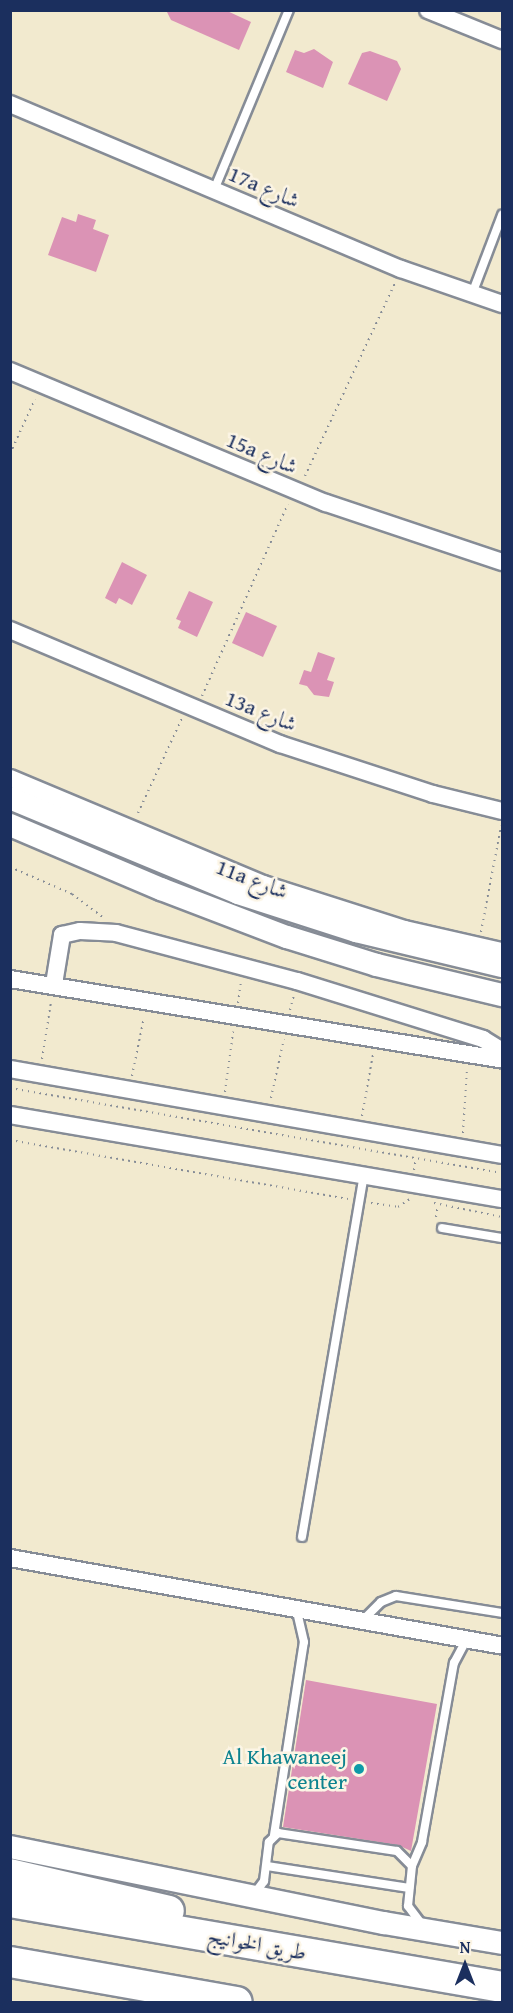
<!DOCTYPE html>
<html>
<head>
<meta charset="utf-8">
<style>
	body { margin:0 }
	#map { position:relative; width:513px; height:2013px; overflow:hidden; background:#f2eacf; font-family:"Gentium Book Plus",Amiri,serif }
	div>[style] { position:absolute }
	.building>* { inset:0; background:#db93b5 }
	.path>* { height:2px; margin-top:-1px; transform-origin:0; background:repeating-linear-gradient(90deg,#868c96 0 1.5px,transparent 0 6px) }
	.roads { filter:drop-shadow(2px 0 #868c96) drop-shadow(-2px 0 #868c96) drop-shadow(0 2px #868c96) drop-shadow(0 -2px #868c96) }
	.lane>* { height:8px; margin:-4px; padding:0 4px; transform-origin:4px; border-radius:4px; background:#fff }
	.street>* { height:16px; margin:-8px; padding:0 8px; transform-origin:8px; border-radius:8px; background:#fff }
	.secondary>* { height:22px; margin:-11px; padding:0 11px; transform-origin:11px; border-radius:11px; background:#fff }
	.highway>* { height:30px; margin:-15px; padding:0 15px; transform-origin:15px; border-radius:15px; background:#fff }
	.dots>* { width:16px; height:16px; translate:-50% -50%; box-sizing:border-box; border:3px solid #fcf5e5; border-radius:50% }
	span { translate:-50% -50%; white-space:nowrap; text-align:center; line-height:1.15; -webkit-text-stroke:5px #fcf5e5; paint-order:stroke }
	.street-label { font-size:22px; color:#1b2f5e }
	.culture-label { font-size:22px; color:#0d838f }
	.right { translate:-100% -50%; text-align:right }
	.frame { position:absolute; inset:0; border:12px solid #1b2f5e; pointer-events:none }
	.north { position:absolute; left:435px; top:1935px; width:60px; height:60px; -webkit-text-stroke:4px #fcf5e5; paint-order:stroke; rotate:0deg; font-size:16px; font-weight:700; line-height:24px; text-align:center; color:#1b2f5e }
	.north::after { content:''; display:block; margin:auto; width:21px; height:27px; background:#1b2f5e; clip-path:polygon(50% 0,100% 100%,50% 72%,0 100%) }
</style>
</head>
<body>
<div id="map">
	<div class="building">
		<div style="clip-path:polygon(166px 10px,225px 10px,251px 22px,239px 50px,171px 20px)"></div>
		<div style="clip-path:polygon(314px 49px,333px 62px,323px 88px,286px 72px,295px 50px,304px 53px)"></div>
		<div style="clip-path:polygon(370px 51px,397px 61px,401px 69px,387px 101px,348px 84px,362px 53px)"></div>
		<div style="clip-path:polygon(78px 214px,96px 220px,93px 229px,109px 235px,96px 272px,48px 255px,62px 217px,76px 222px)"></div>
		<div style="clip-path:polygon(122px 562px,147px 575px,132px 605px,119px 598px,116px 604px,105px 598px)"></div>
		<div style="clip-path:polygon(189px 591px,213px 602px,197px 637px,178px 628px,181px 621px,176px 619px)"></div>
		<div style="clip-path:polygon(246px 612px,277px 626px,263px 657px,232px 643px)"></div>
		<div style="clip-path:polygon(318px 652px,335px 658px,327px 680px,334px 682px,329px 697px,314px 695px,307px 686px,299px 684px,304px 670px,311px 672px)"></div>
		<div style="clip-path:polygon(306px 1680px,437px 1704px,411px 1851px,398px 1845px,283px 1827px)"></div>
	</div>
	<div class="path">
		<div style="left:10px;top:454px;width:60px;rotate:-65.6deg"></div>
		<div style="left:305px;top:476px;width:213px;rotate:-65deg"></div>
		<div style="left:202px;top:696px;width:210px;rotate:-65.9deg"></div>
		<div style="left:138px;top:813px;width:105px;rotate:-65.1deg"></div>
		<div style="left:10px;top:867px;width:68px;rotate:23.5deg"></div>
		<div style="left:72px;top:894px;width:38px;rotate:37deg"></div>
		<div style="left:481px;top:932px;width:108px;rotate:-79.3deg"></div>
		<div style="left:238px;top:1003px;width:21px;rotate:-82deg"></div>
		<div style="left:290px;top:1010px;width:16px;rotate:-75deg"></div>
		<div style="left:42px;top:1059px;width:58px;rotate:-81deg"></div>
		<div style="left:132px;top:1076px;width:60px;rotate:-78.5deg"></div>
		<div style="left:10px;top:1088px;width:499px;rotate:9.8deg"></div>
		<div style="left:225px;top:1092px;width:61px;rotate:-82.4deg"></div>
		<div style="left:271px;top:1098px;width:60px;rotate:-77.6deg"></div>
		<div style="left:362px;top:1116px;width:63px;rotate:-79.9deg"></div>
		<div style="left:463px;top:1133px;width:63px;rotate:-86.4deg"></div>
		<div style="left:10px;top:1140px;width:343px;rotate:9.9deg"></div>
		<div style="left:414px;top:1170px;width:12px;rotate:-81deg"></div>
		<div style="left:371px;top:1203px;width:27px;rotate:8deg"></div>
		<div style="left:398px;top:1207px;width:14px;rotate:-34deg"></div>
		<div style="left:434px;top:1203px;width:69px;rotate:11.6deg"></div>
		<div style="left:436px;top:1217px;width:12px;rotate:-81deg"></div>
	</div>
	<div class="roads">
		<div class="lane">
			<div style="left:214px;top:190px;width:195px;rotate:-67.4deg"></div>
			<div style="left:472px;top:294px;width:85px;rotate:-69.2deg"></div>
			<div style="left:442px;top:1228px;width:61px;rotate:9.5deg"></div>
			<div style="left:302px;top:1537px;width:366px;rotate:-80.3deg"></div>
			<div style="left:363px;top:1620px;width:25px;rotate:-45deg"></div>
			<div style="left:381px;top:1602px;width:16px;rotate:-22deg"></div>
			<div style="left:396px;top:1596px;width:107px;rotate:9.1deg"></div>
			<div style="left:274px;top:1835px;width:195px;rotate:-81.2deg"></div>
			<div style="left:304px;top:1642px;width:32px;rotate:-103deg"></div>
			<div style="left:267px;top:1866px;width:144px;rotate:8.8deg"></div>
			<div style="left:412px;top:1866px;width:26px;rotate:-67deg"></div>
			<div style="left:422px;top:1842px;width:182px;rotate:-79.9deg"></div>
			<div style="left:454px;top:1663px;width:26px;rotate:-62deg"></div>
			<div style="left:255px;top:1893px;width:15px;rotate:-53deg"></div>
			<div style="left:264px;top:1881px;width:39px;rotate:-83deg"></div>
			<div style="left:269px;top:1842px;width:13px;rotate:-45deg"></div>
			<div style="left:278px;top:1833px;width:120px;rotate:8.6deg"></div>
			<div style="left:397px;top:1851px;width:21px;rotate:45deg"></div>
			<div style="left:412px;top:1866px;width:40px;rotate:95.7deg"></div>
			<div style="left:408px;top:1906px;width:21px;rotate:53deg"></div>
		</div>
		<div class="street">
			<div style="left:428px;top:10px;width:80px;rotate:22.1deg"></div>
			<div style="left:10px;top:104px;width:424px;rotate:22.9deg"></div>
			<div style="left:401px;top:269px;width:107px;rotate:19.1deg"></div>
			<div style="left:10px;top:371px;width:342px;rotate:22.7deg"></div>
			<div style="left:326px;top:503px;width:186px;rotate:18.5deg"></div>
			<div style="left:10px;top:630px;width:293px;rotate:22.9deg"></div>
			<div style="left:280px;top:744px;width:161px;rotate:18.1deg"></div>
			<div style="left:433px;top:794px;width:71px;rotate:13.8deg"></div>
			<div style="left:10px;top:778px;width:275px;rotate:22.7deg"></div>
			<div style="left:264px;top:884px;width:148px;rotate:17.7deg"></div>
			<div style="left:405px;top:929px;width:99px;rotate:12.8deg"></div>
			<div style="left:10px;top:979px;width:499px;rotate:9.3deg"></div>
			<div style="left:54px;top:984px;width:50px;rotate:-80.7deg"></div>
			<div style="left:62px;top:935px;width:18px;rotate:-13deg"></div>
			<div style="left:80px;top:931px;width:36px;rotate:3deg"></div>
			<div style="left:116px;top:933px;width:187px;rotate:14.9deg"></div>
			<div style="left:297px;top:981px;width:195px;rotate:17.3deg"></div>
			<div style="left:483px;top:1039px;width:22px;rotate:32deg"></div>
			<div style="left:10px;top:1069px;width:499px;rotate:9.9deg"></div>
			<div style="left:10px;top:1115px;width:499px;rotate:9.7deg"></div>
			<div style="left:10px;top:1558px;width:500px;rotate:10.1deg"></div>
		</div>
		<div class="secondary">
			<div style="left:10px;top:798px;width:247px;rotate:22.6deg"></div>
			<div style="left:238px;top:893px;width:124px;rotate:17.9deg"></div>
			<div style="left:356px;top:931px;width:150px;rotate:13.5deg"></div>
			<div style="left:10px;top:825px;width:164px;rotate:23deg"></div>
			<div style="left:161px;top:889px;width:135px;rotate:20.9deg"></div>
			<div style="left:287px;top:937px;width:94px;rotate:17.3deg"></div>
			<div style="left:377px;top:965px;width:129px;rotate:13.5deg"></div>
			<div style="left:10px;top:1847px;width:382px;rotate:11.5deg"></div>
			<div style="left:384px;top:1923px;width:120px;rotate:9.6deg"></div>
		</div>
		<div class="highway">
			<div style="left:10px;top:1874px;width:163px;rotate:13.1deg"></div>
			<div style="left:10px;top:1902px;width:499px;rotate:9.8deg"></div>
			<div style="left:10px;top:1962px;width:230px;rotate:10deg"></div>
		</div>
	</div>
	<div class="dots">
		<div style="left:359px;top:1769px;background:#0f9aa8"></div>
	</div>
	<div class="street-label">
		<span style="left:264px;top:187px;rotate:23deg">17a شارع</span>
		<span style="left:262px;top:453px;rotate:23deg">15a شارع</span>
		<span style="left:261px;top:711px;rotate:22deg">13a شارع</span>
		<span style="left:252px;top:879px;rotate:21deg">11a شارع</span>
		<span style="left:257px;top:1944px;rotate:10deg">طريق الخوانيج</span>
	</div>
	<div class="culture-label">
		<span class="right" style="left:347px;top:1769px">Al Khawaneej<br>center</span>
	</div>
	<div class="frame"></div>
	<div class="north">N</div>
</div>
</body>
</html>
